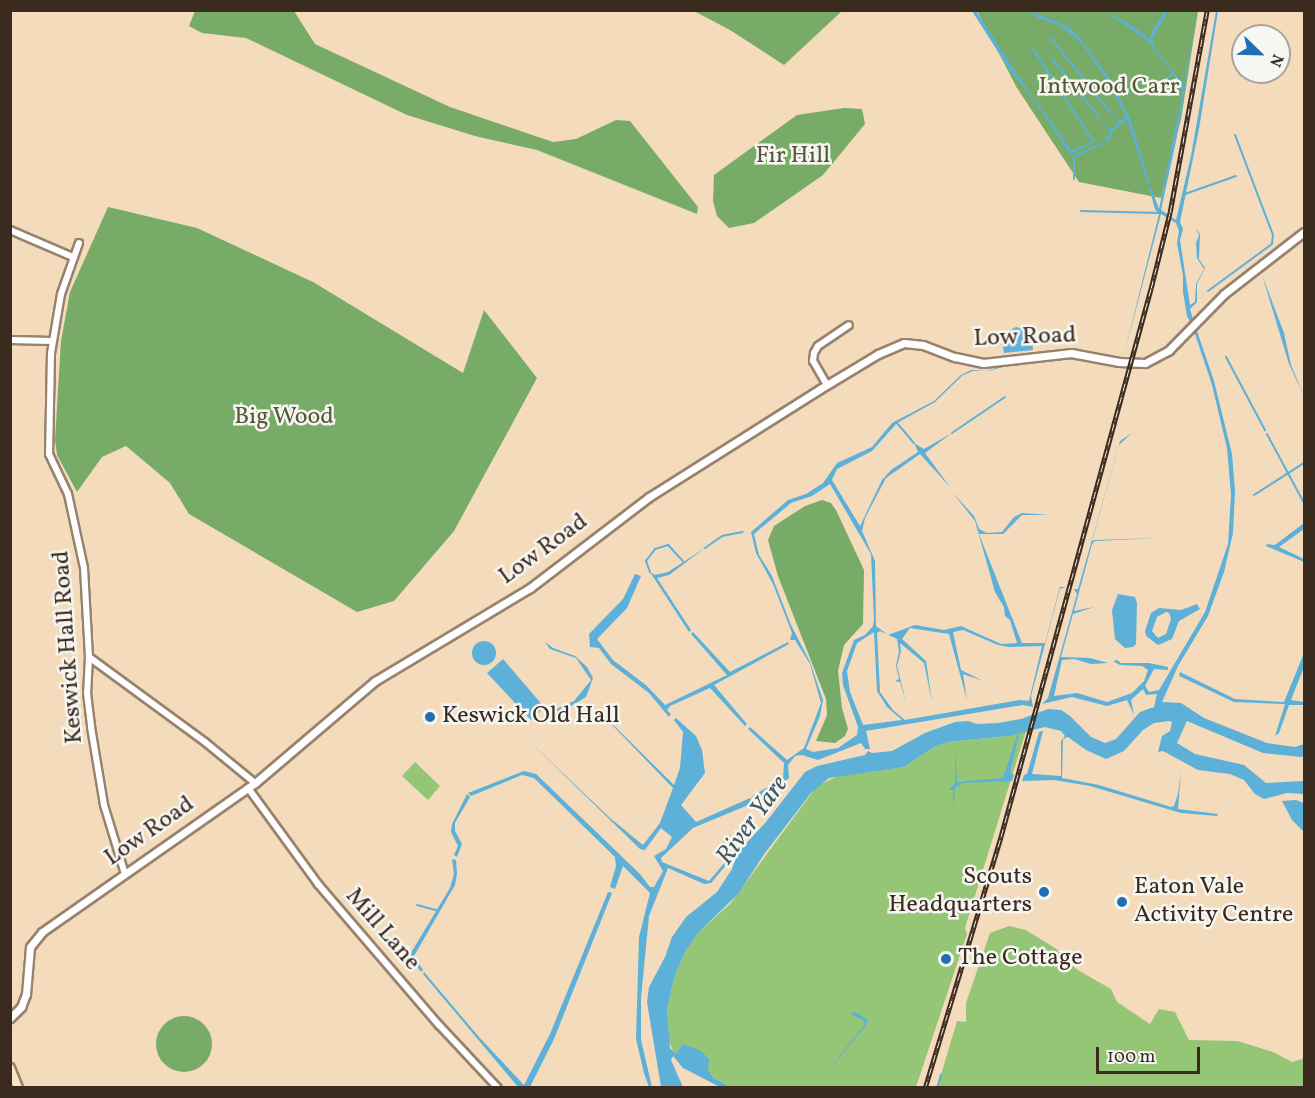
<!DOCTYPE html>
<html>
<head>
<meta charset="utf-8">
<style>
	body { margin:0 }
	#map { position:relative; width:1315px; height:1098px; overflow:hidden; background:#f3dbbc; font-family:Vollkorn,serif }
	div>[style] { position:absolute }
	.green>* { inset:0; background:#94c676 }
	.forest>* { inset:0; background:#77ab67 }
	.round { border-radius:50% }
	.water>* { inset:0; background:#5db0d8 }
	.stream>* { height:2px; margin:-1px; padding:0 1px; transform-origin:1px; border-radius:1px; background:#5db0d8 }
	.roads { filter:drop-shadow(2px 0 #97826d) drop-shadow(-2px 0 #97826d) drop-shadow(0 2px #97826d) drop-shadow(0 -2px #97826d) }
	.minor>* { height:6px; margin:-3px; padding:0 3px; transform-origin:3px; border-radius:3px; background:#fff }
	.tertiary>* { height:7px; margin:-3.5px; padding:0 3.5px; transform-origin:3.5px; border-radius:3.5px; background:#fff }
	.secondary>* { height:8px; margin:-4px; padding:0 4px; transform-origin:4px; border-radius:4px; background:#fbe6c4 }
	.rail>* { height:4.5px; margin-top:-2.25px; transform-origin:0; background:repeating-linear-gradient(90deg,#f6f6f2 0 7px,#3b2a1e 0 14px); box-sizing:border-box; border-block:2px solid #3b2a1e }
	.dots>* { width:16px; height:16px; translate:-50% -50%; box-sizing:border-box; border:3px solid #f6f6f2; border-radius:50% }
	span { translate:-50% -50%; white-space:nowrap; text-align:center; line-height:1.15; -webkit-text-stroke:5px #f6f6f2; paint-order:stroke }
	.park-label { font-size:24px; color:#565938 }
	.street-label { font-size:24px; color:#3b2a1e }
	.poi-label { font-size:24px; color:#3b2a1e }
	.left { translate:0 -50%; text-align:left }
	.right { translate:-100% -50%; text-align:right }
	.water-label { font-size:26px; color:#47595f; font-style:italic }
	.frame { position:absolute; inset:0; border:12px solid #3b2a1e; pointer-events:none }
	.north { position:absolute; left:1231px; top:24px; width:60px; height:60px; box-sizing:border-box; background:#f6f6f2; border:2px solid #aba49d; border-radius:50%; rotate:113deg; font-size:16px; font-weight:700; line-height:24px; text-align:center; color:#3b2a1e }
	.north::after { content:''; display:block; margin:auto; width:21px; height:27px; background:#1f6fb2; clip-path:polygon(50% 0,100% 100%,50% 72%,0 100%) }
	.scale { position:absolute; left:1096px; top:1047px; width:104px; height:27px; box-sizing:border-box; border:3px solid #3b2a1e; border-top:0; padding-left:8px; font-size:18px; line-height:21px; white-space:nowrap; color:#3b2a1e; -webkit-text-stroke:4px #f6f6f2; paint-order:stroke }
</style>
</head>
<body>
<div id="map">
	<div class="green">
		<div style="clip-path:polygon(1020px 731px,1026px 731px,965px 928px,967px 934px,916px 1087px,730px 1087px,714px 1078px,708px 1070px,708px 1062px,674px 1053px,669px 1041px,667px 1011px,674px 978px,685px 952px,698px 933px,730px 904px,817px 786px,840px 775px,904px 767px,934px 747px,947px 742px,1009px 736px)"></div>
		<div style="clip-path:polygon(415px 762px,440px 786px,428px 800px,402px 776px)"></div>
		<div style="clip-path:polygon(1009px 926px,1026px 930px,1058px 950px,1076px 969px,1111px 989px,1117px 1002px,1150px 1024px,1159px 1009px,1175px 1012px,1189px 1040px,1238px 1041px,1273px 1052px,1292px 1062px,1302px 1059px,1304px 1055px,1304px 1087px,937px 1088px,957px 1021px,966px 1022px,966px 1003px,990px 933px)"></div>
	</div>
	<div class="forest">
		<div style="clip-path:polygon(195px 11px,294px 11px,315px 44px,450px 107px,553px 142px,576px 139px,616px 120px,630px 121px,698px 207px,697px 214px,537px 150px,475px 136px,407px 115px,246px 38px,202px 33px,189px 26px)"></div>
		<div style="clip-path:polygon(694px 11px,842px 11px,784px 65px,730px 30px)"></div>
		<div style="clip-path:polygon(977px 11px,1198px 11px,1181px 119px,1161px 198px,1079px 182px,1017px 88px)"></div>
		<div style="clip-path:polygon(844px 108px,862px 109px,865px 124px,823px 175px,754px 223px,729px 228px,717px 216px,713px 201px,714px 175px,797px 115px)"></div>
		<div style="clip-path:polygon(108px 207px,197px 228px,313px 282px,463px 373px,484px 310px,537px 378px,454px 531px,394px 601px,357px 612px,189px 514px,170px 483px,126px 446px,102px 457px,77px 492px,57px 455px,55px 440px,61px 341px,70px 292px)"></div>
		<div style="clip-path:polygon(822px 500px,831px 503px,836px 510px,864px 570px,863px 624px,844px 645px,838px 671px,842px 708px,848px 729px,845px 736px,835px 743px,816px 741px,827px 715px,826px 699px,778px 576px,768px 540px,774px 526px,805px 506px)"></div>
		<div class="round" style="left:156px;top:1016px;width:56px;height:56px"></div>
	</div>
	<div class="water">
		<div style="clip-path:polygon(972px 11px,976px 11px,1015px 71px,1071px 150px,1110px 135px,1110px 131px,1099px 117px,1111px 129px,1119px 123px,1110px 112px,1120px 121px,1126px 116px,1106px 78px,1082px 44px,1061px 26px,1038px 18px,1029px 11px,1067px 26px,1078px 36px,1109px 77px,1130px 118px,1150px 184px,1148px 184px,1127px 119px,1112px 132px,1110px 140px,1101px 144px,1109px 137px,1102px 138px,1070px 154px,1034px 100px,1009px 69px)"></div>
		<div style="clip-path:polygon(1105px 11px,1128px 23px,1150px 39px,1152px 31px,1165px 11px,1168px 11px,1152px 39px,1155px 48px,1184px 85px,1198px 11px,1176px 141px,1161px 210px,1176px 220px,1191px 156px,1216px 11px,1218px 11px,1199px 129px,1180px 222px,1183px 229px,1180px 240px,1190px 305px,1195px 302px,1196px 284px,1204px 269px,1197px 258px,1196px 243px,1199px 235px,1196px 229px,1200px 234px,1199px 259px,1205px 268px,1197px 284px,1197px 302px,1190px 309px,1193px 319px,1190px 322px,1187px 316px,1183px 292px,1183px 276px,1177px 243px,1179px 231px,1176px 223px,1161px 214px,1124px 355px,1159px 214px,1155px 209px,1149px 188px,1151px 187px,1159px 209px,1183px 90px,1173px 74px,1132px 114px,1172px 72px,1148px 41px)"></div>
		<div style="clip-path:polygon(1262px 275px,1284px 333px,1291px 365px,1304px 396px,1289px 364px)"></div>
		<div style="clip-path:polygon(1016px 327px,1031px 331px,1033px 350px,1004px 353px,1001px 335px)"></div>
		<div style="clip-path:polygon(1196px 328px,1214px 381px,1232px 454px,1235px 491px,1233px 533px,1224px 572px,1208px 616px,1178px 666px,1162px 702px,1181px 703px,1204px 718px,1267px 743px,1295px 747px,1304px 744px,1304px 756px,1301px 757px,1263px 753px,1187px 721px,1177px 743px,1195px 754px,1244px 765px,1266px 783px,1304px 781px,1304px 794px,1287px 793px,1264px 799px,1255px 794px,1244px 780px,1230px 774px,1198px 770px,1163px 751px,1158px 752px,1162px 736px,1170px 731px,1172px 722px,1169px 721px,1154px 723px,1143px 730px,1124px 751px,1106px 759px,1086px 750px,1068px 737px,1063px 739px,1062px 778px,1099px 785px,1171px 807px,1174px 806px,1178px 794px,1181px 770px,1178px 809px,1218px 814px,1217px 816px,1181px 813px,1090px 786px,1054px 780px,1022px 781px,1024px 775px,1027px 774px,1039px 732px,1043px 731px,1032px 774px,1061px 776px,1061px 741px,1065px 736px,1061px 731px,1045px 727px,1009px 736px,947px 742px,934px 747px,904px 767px,829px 778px,811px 793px,765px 853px,738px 894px,698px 933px,685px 952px,674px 978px,667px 1011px,670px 1048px,676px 1054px,683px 1044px,701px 1051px,709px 1059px,708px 1070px,714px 1078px,730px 1087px,720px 1087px,683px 1068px,673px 1056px,671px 1060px,683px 1087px,661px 1087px,647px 1002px,649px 987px,665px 957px,672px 937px,686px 917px,717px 892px,732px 869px,738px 852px,766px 822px,805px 772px,817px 766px,865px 755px,868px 751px,872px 753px,892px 751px,925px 733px,955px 722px,968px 721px,977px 724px,998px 723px,1021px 719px,1048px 709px,1061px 710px,1070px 716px,1091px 737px,1105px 743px,1116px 739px,1140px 712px,1154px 707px,1157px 694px,1146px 695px,1143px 689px,1131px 700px,1134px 715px,1127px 700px,1107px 706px,1072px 697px,1042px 704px,1048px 698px,1077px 594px,1074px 589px,1078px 589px,1120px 441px,1132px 433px,1119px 445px,1092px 541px,1095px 540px,1159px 538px,1095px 541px,1092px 544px,1074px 611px,1094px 607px,1073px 614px,1061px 657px,1090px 658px,1108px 663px,1091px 664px,1074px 659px,1062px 660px,1054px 696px,1077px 693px,1107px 702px,1132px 693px,1144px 681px,1148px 670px,1142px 666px,1120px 665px,1113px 661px,1117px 660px,1121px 663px,1149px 663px,1168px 667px,1168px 670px,1154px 669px,1145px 686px,1149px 692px,1159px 690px,1205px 612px,1228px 544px,1231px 495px,1227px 448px,1212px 385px,1194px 331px)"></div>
		<div style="clip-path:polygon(evenodd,1010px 363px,1016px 363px,1020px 366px,1011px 365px,988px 371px,973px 371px,963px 375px,935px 402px,897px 423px,872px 451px,837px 469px,832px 480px,860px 526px,882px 480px,891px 470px,918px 452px,914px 443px,924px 449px,952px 433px,925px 453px,950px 487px,920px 454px,886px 478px,865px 518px,862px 531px,875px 561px,876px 626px,888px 635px,915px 625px,944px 630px,961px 626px,1001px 644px,1017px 643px,1010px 620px,1005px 616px,1004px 607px,995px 592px,975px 521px,952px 492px,974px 516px,979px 529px,987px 533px,1002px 532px,1014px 517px,1022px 513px,1049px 515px,1022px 515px,1003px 534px,979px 534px,1022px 643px,1045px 643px,1060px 587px,1066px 587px,1060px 589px,1031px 696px,1033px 707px,1023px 705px,866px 731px,870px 749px,865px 749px,861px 743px,818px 760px,802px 755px,795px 756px,788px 765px,789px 778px,773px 792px,754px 802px,751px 798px,755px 794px,783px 779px,784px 763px,748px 729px,750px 727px,787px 760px,804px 748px,821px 703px,810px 664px,795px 640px,790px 640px,792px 633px,773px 584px,756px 553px,751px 532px,788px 500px,806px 494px,823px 483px,837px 463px,872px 447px,892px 423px,934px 401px,961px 375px,971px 370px,987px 371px,1010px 363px,830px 484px,871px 554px,874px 620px,873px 626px,865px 635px,854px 640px,842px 673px,843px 685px,858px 727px,857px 735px,838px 748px,813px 752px,806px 749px,820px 716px,823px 700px,810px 662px,791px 625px,772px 576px,759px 555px,754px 534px,791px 503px,812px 496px,830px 484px,1010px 363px,910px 628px,949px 634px,967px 700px,963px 674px,983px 681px,961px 670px,953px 632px,963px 630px,998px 645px,1009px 647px,1042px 646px,1029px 701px,1020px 700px,905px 720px,893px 710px,880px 692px,877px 633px,880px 631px,897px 639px,899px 651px,896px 666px,899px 679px,895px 681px,900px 682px,906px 702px,897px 666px,901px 651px,900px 643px,924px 663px,932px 702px,926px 661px,902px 639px,910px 628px,1010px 363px,874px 632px,877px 691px,887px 707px,902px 720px,863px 725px,850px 692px,847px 671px,857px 643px,874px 632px)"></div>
		<div style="clip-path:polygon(1304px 523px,1304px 529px,1279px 547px,1304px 559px,1304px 562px,1266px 546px,1267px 544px,1275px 545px)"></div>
		<div style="clip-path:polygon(705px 548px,669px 575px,657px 578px,691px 630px,689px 632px,650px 572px,655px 575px,668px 572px)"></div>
		<div style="clip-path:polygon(635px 574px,641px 576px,627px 608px,597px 639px,613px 660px,647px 686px,665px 705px,727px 675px,691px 634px,693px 632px,730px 672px,788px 642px,789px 644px,714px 685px,747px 724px,745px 726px,710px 688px,670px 706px,667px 710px,671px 714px,669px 717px,649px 693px,611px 664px,599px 648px,590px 647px,589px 634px,623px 599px)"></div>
		<div style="clip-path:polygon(1118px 594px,1135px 597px,1137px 603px,1136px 644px,1133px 647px,1125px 648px,1115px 639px,1112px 610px)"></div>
		<div style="clip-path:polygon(evenodd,1197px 604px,1200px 609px,1179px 621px,1172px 639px,1158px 645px,1146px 636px,1145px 631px,1151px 613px,1159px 608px,1181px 610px,1197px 604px,1166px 612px,1169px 613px,1171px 619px,1166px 634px,1158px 638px,1152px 631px,1157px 617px,1166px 612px)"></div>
		<div class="round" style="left:472px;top:641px;width:24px;height:24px"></div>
		<div style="clip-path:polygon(545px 642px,553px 648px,575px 656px,587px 667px,593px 678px,586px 697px,561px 712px,552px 711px,574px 701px,591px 680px,576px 658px,550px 649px)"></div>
		<div style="clip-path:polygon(1304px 653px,1304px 667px,1291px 700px,1304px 702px,1304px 705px,1289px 705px,1279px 733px,1275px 736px,1285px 704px,1234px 702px,1179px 676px,1180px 672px,1235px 699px,1284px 702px)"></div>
		<div style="clip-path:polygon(503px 659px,544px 707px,531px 720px,487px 673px)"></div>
		<div style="clip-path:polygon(588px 700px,674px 785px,680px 768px,683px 732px,674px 720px,676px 718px,696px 736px,702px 750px,705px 773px,681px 805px,696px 822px,750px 798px,753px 803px,693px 828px,661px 858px,662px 862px,709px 881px,727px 860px,722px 845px,724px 840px,731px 835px,725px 846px,729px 858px,727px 864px,711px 883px,704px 884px,668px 868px,649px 916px,641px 998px,641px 1040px,652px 1087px,649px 1087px,644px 1073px,636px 1039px,639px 937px,650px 893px,623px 866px,615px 889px,610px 887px,616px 866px,615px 857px,534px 778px,522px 775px,471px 796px,468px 793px,524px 771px,536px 774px,640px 874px,650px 887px,654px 887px,663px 871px,654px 856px,666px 849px,672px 837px,661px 828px,645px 850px,640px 849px,526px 738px,610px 818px,643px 845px,660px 823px,673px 788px)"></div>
		<div style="clip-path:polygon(1019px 735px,1010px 772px,1014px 775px,1012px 781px,963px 783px,955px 788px,953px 811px,953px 790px,948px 790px,955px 783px,955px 751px,957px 782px,1003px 778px,1017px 736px)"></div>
		<div style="clip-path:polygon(467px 794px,470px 797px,455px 823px,455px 831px,462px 844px,457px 857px,454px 855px,458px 846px,451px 832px,452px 824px)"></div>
		<div style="clip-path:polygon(1296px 800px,1304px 803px,1304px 832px,1292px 820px,1282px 801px)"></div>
		<div style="clip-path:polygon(452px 859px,456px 860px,457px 874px,455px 885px,414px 956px,423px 970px,421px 972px,409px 956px,450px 888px,454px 874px)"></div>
		<div style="clip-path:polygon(608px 892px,612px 893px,554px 1039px,530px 1087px,518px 1087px,423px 974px,424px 972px,479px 1037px,524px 1085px,550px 1034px)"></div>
		<div style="clip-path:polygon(855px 1012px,867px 1019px,867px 1024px,815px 1087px,865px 1024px,864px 1021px,851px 1014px)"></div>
	</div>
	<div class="stream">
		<div style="left:1050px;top:37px;width:96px;rotate:51.3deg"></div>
		<div style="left:1033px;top:49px;width:110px;rotate:56.9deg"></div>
		<div style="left:1052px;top:59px;width:75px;rotate:51deg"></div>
		<div style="left:1074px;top:179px;width:22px;rotate:-90deg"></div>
		<div style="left:1074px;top:157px;width:30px;rotate:-26deg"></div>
		<div style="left:1185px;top:194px;width:54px;rotate:-19.4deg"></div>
		<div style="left:1081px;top:211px;width:77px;rotate:1.5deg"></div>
		<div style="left:1208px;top:291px;width:79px;rotate:-36.3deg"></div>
		<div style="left:1272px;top:244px;width:9px;rotate:-84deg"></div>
		<div style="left:1273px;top:235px;width:107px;rotate:-110.8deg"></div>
		<div style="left:1226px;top:357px;width:83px;rotate:61.9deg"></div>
		<div style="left:897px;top:423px;width:26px;rotate:50deg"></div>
		<div style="left:952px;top:433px;width:64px;rotate:-34.2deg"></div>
		<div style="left:1267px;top:434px;width:78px;rotate:61.8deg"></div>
		<div style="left:1254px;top:495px;width:59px;rotate:-32.6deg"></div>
		<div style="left:705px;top:548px;width:21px;rotate:-35deg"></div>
		<div style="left:722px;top:536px;width:21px;rotate:-11deg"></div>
		<div style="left:650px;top:572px;width:12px;rotate:-110deg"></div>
		<div style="left:646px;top:561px;width:15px;rotate:-53deg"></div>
		<div style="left:655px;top:549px;width:14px;rotate:-17deg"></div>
		<div style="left:668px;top:545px;width:22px;rotate:47deg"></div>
		<div style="left:417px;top:905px;width:20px;rotate:15deg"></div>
		<div style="left:937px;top:1088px;width:14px;rotate:-73deg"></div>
	</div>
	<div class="roads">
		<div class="minor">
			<div style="left:10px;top:230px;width:69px;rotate:23.2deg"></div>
			<div style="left:79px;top:243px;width:54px;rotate:109.4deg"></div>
			<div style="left:61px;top:294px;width:60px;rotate:99.6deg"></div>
			<div style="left:51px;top:353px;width:101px;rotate:91.1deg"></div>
			<div style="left:49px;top:454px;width:44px;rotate:64.6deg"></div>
			<div style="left:68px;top:494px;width:76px;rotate:77.8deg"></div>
			<div style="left:84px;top:568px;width:89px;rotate:86.8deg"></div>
			<div style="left:89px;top:657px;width:36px;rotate:93deg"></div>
			<div style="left:87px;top:693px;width:34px;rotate:83deg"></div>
			<div style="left:91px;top:727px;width:79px;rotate:80.5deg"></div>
			<div style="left:104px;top:805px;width:72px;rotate:73.1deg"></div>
			<div style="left:10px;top:340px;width:42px;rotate:1.4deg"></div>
			<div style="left:827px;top:385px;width:28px;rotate:-120deg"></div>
			<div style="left:813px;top:361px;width:8px;rotate:-83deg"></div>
			<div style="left:814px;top:353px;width:8px;rotate:-60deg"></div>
			<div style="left:818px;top:346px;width:37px;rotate:-34deg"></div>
			<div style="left:89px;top:657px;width:144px;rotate:36.2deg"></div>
			<div style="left:205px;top:742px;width:65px;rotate:39.4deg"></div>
			<div style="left:248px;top:788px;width:119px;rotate:53.9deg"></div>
			<div style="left:318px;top:884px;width:186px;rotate:49.4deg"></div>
			<div style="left:439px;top:1025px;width:86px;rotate:46.9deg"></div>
		</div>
		<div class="tertiary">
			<div style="left:10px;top:1018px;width:16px;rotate:-45deg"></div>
			<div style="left:21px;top:1007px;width:14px;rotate:-69deg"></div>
			<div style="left:26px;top:994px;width:47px;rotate:-85.1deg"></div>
			<div style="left:30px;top:947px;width:19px;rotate:-51deg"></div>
			<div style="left:42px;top:932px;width:260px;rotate:-35deg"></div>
			<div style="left:255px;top:783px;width:157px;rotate:-40.4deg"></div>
			<div style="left:375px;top:681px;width:181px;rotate:-31deg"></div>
			<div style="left:530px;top:588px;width:150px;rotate:-37.4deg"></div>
			<div style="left:649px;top:497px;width:202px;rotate:-32.3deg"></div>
			<div style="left:820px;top:389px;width:68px;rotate:-31.1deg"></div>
			<div style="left:878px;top:354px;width:28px;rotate:-23deg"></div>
			<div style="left:904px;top:343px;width:19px;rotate:6deg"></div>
			<div style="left:923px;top:345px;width:34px;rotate:21deg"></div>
			<div style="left:955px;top:357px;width:29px;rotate:12deg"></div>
			<div style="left:983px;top:363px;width:89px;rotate:-6.5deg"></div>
			<div style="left:1071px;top:353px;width:49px;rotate:10.6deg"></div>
			<div style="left:1119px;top:362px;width:26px;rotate:2deg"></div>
			<div style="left:1145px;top:363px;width:27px;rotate:-28deg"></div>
			<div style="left:1169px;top:350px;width:78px;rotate:-45.5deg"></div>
			<div style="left:1224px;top:294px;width:101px;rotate:-37.8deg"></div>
		</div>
		<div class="secondary">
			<div style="left:10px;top:1068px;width:22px;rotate:68deg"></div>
		</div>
	</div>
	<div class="rail">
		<div style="left:925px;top:1088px;width:263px;rotate:-73.2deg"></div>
		<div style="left:1001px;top:836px;width:568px;rotate:-74.69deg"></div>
		<div style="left:1151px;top:288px;width:78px;rotate:-76deg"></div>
		<div style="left:1170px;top:212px;width:205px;rotate:-79.6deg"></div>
	</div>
	<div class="dots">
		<div style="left:430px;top:717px;background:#1f6fb2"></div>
		<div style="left:1044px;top:892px;background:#1f6fb2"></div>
		<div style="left:1122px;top:902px;background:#1f6fb2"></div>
		<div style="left:946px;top:959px;background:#1f6fb2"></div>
	</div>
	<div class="park-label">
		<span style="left:1109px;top:88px">Intwood Carr</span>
		<span style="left:793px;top:157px">Fir Hill</span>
		<span style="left:284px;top:418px">Big Wood</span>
	</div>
	<div class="street-label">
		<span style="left:1025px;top:338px;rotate:-2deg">Low Road</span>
		<span style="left:544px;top:550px;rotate:-36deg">Low Road</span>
		<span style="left:69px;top:647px;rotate:-94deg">Keswick Hall Road</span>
		<span style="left:150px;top:832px;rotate:-35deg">Low Road</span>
		<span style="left:382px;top:930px;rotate:49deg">Mill Lane</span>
	</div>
	<div class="poi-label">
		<span class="left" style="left:442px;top:717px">Keswick Old Hall</span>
		<span class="right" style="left:1032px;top:892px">Scouts<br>Headquarters</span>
		<span class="left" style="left:1134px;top:902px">Eaton Vale<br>Activity Centre</span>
		<span class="left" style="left:958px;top:959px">The Cottage</span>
	</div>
	<div class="water-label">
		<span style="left:753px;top:821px;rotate:-54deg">River Yare</span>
	</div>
	<div class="frame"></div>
	<div class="north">N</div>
	<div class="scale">100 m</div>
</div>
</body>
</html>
